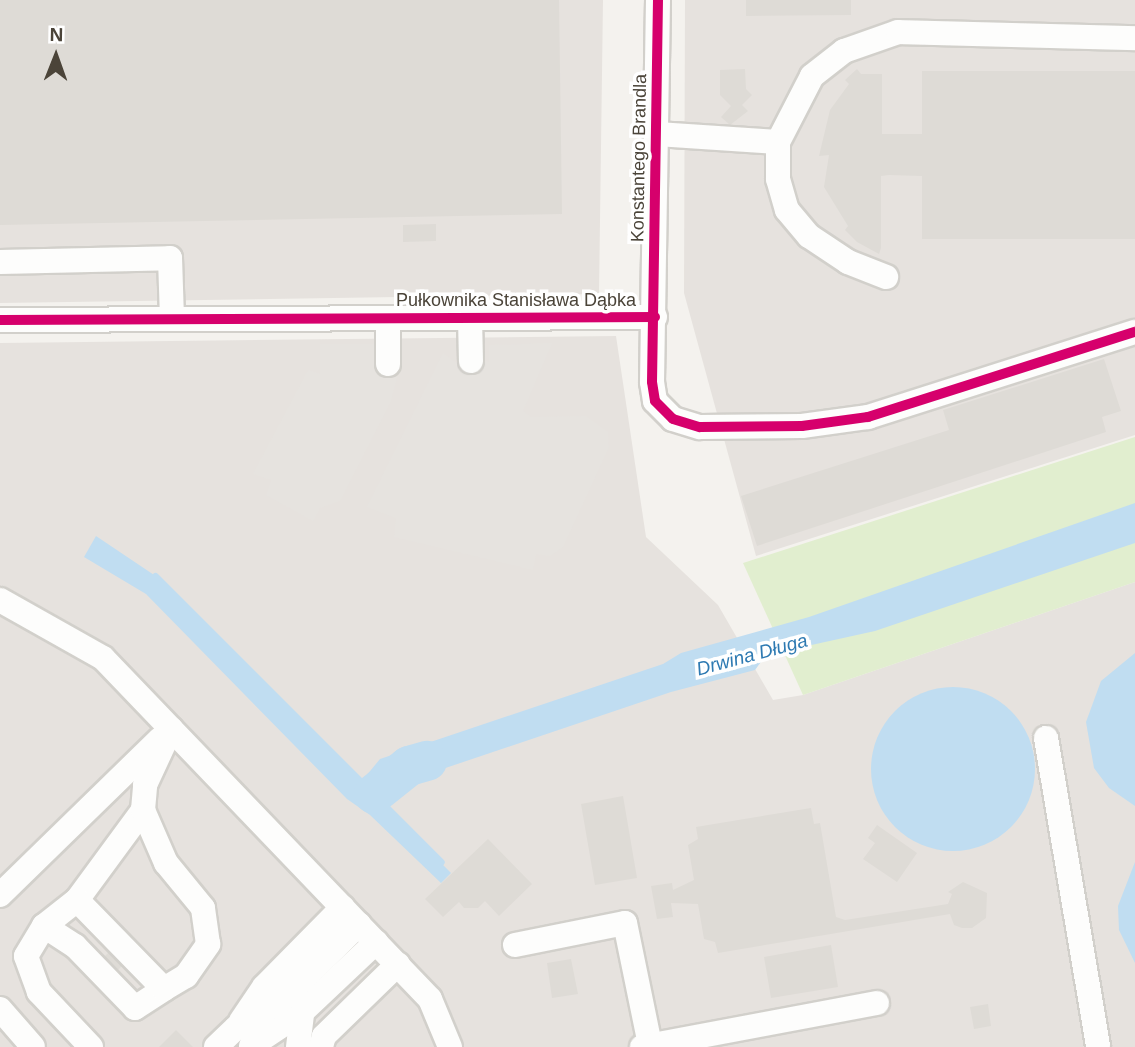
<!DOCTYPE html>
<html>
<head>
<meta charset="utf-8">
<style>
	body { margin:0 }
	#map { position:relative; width:1135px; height:1047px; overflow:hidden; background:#f4f2ee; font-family:Arial,sans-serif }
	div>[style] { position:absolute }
	.industrial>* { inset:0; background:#e6e2de }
	.green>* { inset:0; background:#e1eecf }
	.parking>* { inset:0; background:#e6e3df }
	.water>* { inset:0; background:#c0ddf1 }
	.round { border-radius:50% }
	.stream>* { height:7px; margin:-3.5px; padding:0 3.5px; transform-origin:3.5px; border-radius:3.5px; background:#c0ddf1 }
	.river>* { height:40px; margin:-20px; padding:0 20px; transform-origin:20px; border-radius:20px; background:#c0ddf1 }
	.building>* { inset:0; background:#dedbd6 }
	.roads { filter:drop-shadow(2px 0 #d2d0cb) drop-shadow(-2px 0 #d2d0cb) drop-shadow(0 2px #d2d0cb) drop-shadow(0 -2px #d2d0cb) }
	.minor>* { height:24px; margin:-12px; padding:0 12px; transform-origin:12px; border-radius:12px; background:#fdfdfc }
	.cycleway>* { height:10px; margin:-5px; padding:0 5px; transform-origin:5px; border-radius:5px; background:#d6006c }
	span { translate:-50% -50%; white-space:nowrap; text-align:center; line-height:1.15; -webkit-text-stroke:7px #fff; paint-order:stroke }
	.street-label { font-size:18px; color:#4b4439 }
	.water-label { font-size:19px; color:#2e7ab2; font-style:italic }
	.north { position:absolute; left:21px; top:21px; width:70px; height:70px; -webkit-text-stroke:5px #fff; paint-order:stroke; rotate:1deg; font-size:19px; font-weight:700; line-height:28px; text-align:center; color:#4b4439 }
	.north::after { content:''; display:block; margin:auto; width:24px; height:32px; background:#4b4439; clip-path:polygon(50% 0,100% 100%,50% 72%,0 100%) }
</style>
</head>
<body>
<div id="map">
	<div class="industrial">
		<div style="clip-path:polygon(0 0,603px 0,599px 294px,0 303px)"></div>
		<div style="clip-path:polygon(685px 0,1135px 0,1135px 435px,756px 556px,684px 293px)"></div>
		<div style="clip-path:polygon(616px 336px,646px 537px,718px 605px,773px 700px,803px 695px,1135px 582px,1135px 1047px,0 1047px,0 343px)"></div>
	</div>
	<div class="green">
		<div style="clip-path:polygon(1135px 437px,1135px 582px,803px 695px,743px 563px)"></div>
	</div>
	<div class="parking">
		<div style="clip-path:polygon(552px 343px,523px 411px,531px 417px,586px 416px,608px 432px,609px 447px,563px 547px,550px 556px,536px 554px,533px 570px,394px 537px,396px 518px,367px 507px,443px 353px,458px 364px,461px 358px,474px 356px,489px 362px,489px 345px)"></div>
		<div style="clip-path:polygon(320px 344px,377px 344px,377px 362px,400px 366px,391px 401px,340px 501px,320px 508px,313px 521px,266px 495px,271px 480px,253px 474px,308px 370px,320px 374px)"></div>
	</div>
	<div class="water">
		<div style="clip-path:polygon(1135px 503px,1135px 543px,875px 631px,766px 655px,755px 670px,671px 692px,398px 784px,380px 789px,366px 776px,380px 759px,663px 664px,681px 653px,809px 617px)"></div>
		<div style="clip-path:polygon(96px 536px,163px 581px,451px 873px,441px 883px,370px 815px,347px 799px,146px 594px,84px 557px)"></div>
		<div style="clip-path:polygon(1135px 653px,1135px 806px,1109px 788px,1094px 768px,1086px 722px,1101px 681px)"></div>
		<div class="round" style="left:871px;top:687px;width:164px;height:164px"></div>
		<div style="clip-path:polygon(1135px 862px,1135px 963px,1119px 930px,1118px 906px)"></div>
	</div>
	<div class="stream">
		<div style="left:155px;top:576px;width:404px;rotate:45deg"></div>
	</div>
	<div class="river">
		<div style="left:374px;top:794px;width:45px;rotate:-38.7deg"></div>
		<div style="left:409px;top:766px;width:19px;rotate:-16deg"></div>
	</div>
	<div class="building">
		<div style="clip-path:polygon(0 0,559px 0,562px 214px,0 225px)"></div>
		<div style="clip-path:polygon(746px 0,851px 0,851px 15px,746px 16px)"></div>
		<div style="clip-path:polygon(745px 69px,746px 89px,752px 95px,742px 105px,748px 111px,730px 125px,721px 117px,731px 106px,720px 95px,720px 70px)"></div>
		<div style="clip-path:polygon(857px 69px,861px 74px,882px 74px,882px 134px,922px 134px,922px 71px,1135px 71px,1135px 239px,922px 239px,922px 176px,889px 175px,881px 176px,881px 248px,879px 254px,857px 242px,845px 230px,848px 226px,824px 187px,829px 155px,819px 156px,830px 110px,849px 84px,845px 80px)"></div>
		<div style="clip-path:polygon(436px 224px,436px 241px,403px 242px,403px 225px)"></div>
		<div style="clip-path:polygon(1104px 359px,1121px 411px,1102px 417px,1106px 432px,757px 546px,741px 496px,949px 430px,943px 410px)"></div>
		<div style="clip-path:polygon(623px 796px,637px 878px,595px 885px,581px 804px)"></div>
		<div style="clip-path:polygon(811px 808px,814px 824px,820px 823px,836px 917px,845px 920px,948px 904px,952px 894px,948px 892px,963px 882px,987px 893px,986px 918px,972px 928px,962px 928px,954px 925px,950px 914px,718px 953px,715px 942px,704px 939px,698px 904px,671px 903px,673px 917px,657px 919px,651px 886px,672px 883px,673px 890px,694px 880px,688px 845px,698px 839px,696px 827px)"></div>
		<div style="clip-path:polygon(877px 825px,917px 853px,897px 882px,863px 859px,875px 843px,868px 838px)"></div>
		<div style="clip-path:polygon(488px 839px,532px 884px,499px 916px,485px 901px,478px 908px,464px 908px,459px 902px,443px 917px,425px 899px)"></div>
		<div style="clip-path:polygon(831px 945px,838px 987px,771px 998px,764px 957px)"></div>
		<div style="clip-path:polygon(111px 950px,125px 963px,114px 974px,101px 960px)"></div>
		<div style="clip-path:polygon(571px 959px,578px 994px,552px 998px,547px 963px)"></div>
		<div style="clip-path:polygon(988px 1004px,991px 1026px,974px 1029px,970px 1007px)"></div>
		<div style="clip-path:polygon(176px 1030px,193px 1047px,159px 1047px)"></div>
	</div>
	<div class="roads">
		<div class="minor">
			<div style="left:658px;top:0;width:382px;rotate:90.9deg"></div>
			<div style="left:652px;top:382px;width:19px;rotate:81deg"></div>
			<div style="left:655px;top:401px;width:25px;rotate:45deg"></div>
			<div style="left:673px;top:419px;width:28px;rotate:17deg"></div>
			<div style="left:700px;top:427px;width:102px;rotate:-0.6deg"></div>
			<div style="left:802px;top:426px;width:67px;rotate:-7.8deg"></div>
			<div style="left:868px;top:417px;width:280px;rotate:-17.7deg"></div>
			<div style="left:657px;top:134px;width:121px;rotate:3.8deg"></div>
			<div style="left:778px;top:142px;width:74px;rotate:-62.7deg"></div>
			<div style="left:812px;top:76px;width:41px;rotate:-38deg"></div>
			<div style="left:844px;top:51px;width:57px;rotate:-19.4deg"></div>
			<div style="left:898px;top:32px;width:237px;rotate:1.5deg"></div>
			<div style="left:778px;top:142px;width:37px;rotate:90deg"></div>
			<div style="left:778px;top:179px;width:32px;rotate:74deg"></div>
			<div style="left:787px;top:210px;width:34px;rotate:50deg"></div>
			<div style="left:809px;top:236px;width:47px;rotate:33.7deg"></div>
			<div style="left:848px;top:262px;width:41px;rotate:21.5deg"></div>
			<div style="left:0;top:262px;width:170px;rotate:-1.3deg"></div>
			<div style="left:170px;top:258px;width:61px;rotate:88.1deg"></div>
			<div style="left:470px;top:318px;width:43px;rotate:88.7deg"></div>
			<div style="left:0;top:320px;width:655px;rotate:-0.26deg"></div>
			<div style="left:388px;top:364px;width:46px;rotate:-90deg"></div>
			<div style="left:0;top:600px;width:118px;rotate:29.4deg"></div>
			<div style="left:103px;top:658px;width:472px;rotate:46.2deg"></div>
			<div style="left:430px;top:999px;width:52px;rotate:67.4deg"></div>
			<div style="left:1046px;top:738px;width:313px;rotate:80.4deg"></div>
			<div style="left:0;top:895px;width:223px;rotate:-44.3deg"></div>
			<div style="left:77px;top:900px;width:112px;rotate:-53.7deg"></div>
			<div style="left:44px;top:926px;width:37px;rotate:33deg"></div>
			<div style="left:75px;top:946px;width:86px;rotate:45.9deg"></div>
			<div style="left:135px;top:1008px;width:35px;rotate:-33deg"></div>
			<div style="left:515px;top:945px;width:112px;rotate:-11.3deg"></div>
			<div style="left:625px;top:923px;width:125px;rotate:78.4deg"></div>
			<div style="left:0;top:1009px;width:50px;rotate:49deg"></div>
			<div style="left:241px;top:1021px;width:41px;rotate:-55.9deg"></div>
			<div style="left:264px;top:987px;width:112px;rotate:-45.4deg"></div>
			<div style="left:251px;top:1046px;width:61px;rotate:-33.7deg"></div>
			<div style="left:302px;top:1012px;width:102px;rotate:-43.4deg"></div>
			<div style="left:91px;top:1047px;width:76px;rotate:-133.4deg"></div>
			<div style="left:39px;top:992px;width:38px;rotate:-110deg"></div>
			<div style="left:26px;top:956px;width:35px;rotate:-59deg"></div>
			<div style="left:44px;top:926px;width:42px;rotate:-38.2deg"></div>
			<div style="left:77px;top:900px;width:124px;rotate:45.7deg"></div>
			<div style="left:164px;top:989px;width:26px;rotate:-31deg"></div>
			<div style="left:186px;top:976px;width:39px;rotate:-55deg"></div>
			<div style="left:208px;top:944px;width:36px;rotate:-98deg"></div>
			<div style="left:203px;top:908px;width:58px;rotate:-129.4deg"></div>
			<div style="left:166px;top:863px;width:58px;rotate:-113.5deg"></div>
			<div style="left:143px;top:810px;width:25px;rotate:-85deg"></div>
			<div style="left:145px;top:785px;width:62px;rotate:-65.1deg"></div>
			<div style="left:216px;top:1047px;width:28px;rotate:-44deg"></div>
			<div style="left:236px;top:1028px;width:54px;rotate:-31.3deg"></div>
			<div style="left:282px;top:1000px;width:108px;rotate:-44.6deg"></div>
			<div style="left:298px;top:1047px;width:35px;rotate:-83deg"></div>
			<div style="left:321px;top:1047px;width:11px;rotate:-75deg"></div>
			<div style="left:324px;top:1036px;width:103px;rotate:-44.2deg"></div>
			<div style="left:642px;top:1047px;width:239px;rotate:-10.6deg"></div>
		</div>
	</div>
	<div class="cycleway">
		<div style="left:658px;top:0;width:382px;rotate:90.9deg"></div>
		<div style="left:652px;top:382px;width:19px;rotate:81deg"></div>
		<div style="left:655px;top:401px;width:25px;rotate:45deg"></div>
		<div style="left:673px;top:419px;width:28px;rotate:17deg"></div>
		<div style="left:700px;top:427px;width:102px;rotate:-0.6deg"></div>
		<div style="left:802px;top:426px;width:67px;rotate:-7.8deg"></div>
		<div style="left:868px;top:417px;width:280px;rotate:-17.7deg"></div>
		<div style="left:0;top:320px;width:655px;rotate:-0.26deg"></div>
	</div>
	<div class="street-label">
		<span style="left:639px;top:158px;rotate:-89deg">Konstantego Brandla</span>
		<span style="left:516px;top:300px">Pułkownika Stanisława Dąbka</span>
	</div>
	<div class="water-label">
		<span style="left:752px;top:655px;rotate:-15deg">Drwina Długa</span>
	</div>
	<div class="north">N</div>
</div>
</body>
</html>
